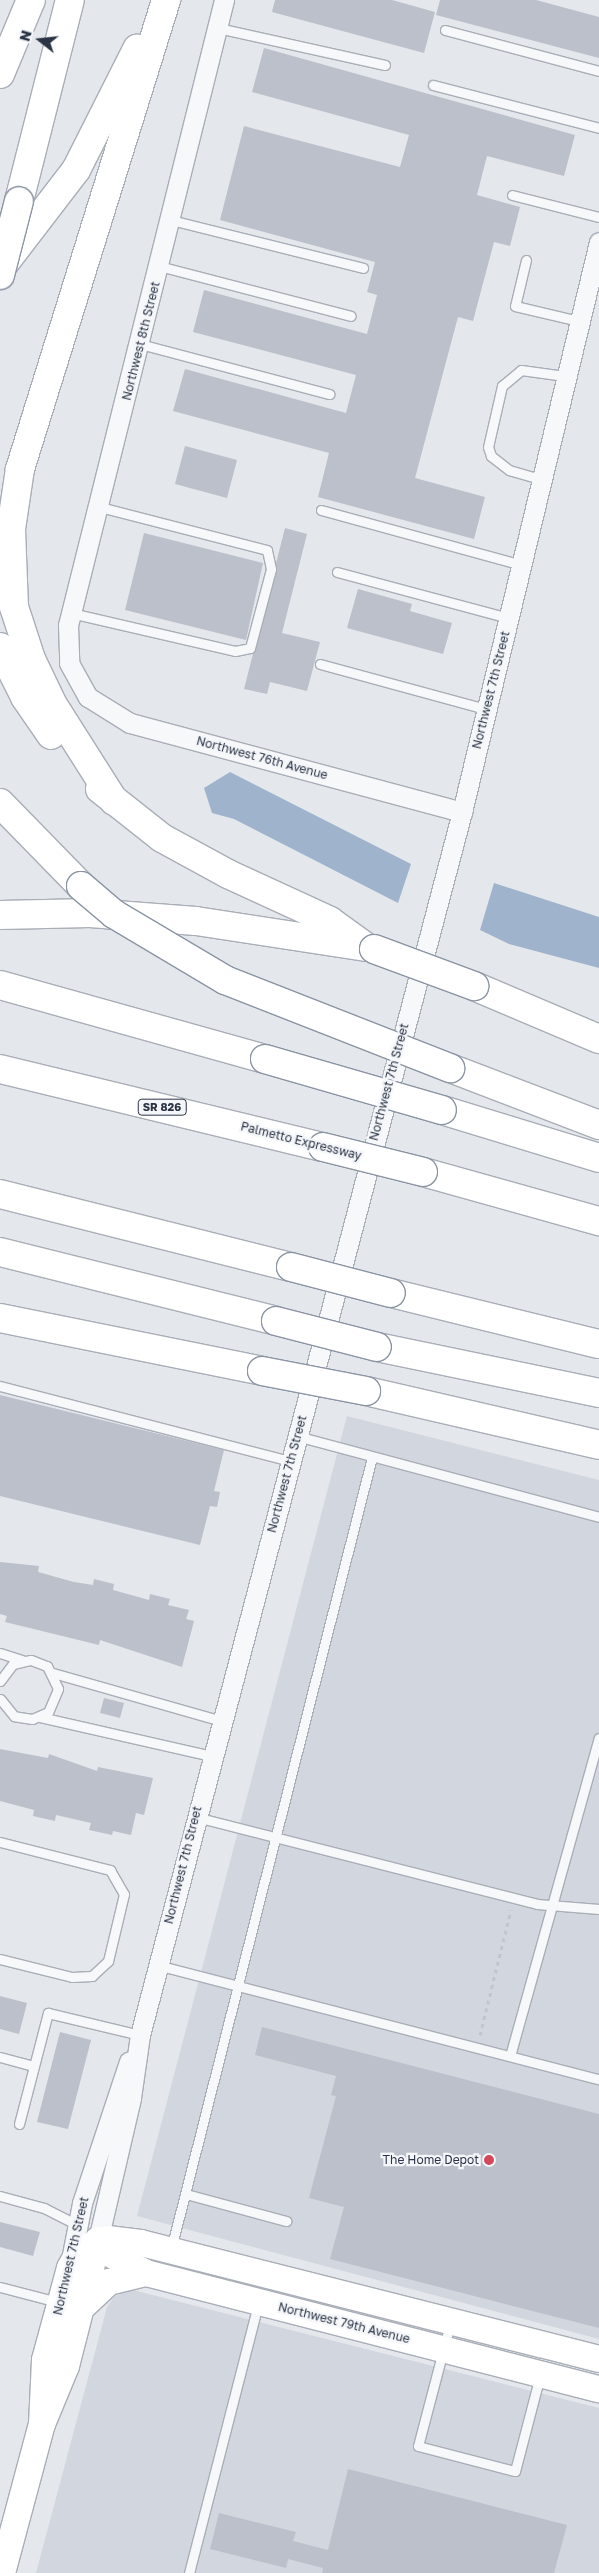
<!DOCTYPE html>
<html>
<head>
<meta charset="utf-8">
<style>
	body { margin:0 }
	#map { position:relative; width:599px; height:2573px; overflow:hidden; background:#e4e7ec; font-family:"Golos Text",sans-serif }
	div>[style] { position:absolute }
	.built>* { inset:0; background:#d2d6de }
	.water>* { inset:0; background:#9fb4cc }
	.building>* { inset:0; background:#bbc0ca }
	.path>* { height:3px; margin-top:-1.5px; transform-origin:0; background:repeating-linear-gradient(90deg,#c2c5cb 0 4px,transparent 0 8px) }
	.roads { filter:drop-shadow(1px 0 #a9aeb7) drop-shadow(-1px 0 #a9aeb7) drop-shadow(0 1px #a9aeb7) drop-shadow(0 -1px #a9aeb7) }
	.lane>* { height:9px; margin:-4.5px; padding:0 4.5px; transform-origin:4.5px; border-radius:4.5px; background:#f7f8fa }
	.street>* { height:19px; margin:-9.5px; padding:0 9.5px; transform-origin:9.5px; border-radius:9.5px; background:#f7f8fa }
	.secondary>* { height:26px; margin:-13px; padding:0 13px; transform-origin:13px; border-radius:13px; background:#fff }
	.highway>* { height:28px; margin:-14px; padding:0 14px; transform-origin:14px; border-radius:14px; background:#fff }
	.bridges { filter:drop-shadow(1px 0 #8b94a3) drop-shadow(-1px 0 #8b94a3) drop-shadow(0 1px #8b94a3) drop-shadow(0 -1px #8b94a3) }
	.highway-bridge>* { height:28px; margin:-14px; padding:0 14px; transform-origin:14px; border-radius:14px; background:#fff }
	.dots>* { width:14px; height:14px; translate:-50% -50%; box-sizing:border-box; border:2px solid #f4f6f9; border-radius:50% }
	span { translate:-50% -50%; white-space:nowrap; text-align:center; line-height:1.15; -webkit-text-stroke:4.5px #f4f6f9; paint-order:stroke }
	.shield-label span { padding:1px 4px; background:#f4f6f9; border:1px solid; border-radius:4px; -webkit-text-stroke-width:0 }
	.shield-label { font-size:11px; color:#2b3445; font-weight:700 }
	.street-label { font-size:12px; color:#2b3445 }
	.poi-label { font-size:12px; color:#2b3445 }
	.right { translate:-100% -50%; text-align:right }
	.north { position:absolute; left:15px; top:15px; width:50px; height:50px; -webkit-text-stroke:4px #f4f6f9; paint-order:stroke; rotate:286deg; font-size:14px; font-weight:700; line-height:20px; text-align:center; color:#2b3445 }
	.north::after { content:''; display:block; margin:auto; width:18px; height:22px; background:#2b3445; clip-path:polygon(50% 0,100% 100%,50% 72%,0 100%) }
</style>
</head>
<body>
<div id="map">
	<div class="built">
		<div style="clip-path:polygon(347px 1416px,599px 1480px,599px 2339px,137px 2216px)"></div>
		<div style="clip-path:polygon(129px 2289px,599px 2408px,599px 2573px,36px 2573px,107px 2307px,114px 2297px)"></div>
	</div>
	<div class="water">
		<div style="clip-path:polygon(230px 772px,411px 864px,398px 903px,234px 819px,212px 813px,204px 788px)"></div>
		<div style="clip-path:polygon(494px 883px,599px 917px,599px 968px,509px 944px,480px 930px)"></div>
	</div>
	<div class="building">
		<div style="clip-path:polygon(275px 0,392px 0,435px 12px,424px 53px,272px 12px)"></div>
		<div style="clip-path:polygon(440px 0,536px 0,599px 17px,599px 58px,436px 15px)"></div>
		<div style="clip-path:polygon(264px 48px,575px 135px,564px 176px,487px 156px,477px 195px,520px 207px,510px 246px,494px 242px,473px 321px,458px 317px,415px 478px,485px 497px,474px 539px,318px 497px,329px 453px,173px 411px,185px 369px,346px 413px,356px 375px,193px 332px,204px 290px,367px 334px,377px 295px,367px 292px,375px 262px,220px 220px,244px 126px,400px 167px,409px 135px,252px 92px)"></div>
		<div style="clip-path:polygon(185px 446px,237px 460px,227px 498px,175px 484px)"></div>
		<div style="clip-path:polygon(285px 528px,307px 534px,282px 633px,320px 642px,307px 691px,270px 682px,267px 694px,244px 689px)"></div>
		<div style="clip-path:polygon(144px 533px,263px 563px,246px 640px,125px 610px)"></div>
		<div style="clip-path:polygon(358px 589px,412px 604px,410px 611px,452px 623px,443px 654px,347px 628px)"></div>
		<div style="clip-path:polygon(0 1395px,224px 1450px,214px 1491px,220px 1492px,217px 1507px,210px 1506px,200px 1545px,0 1496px)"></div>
		<div style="clip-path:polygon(0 1562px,39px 1566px,38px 1572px,74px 1582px,93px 1585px,94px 1579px,114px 1584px,113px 1590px,149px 1600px,150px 1594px,170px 1599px,168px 1605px,189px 1610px,186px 1619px,194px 1621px,182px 1667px,100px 1640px,99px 1645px,5px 1622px,7px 1616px,0 1614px)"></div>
		<div style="clip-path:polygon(104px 1698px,124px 1703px,120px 1718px,100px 1713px)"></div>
		<div style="clip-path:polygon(0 1749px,48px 1758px,49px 1754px,97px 1771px,98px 1767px,153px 1778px,144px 1815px,136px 1813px,131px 1835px,113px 1831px,112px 1835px,89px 1830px,91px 1823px,56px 1815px,55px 1821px,33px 1816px,34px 1810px,0 1801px)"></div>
		<div style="clip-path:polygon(0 1996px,27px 2003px,19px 2034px,0 2029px)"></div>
		<div style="clip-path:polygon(262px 2027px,599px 2114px,599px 2328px,330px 2259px,344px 2207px,309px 2198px,336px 2096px,331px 2095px,336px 2076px,255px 2055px)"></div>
		<div style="clip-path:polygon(60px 2032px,91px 2040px,68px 2129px,37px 2122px)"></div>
		<div style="clip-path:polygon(0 2222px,40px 2232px,33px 2256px,0 2247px)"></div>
		<div style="clip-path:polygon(348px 2469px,567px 2525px,554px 2573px,322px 2573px,323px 2568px,288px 2559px,286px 2568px,210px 2549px,219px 2513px,296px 2532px,293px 2541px,328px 2550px)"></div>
	</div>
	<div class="path">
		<div style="left:480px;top:2035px;width:129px;rotate:-76.1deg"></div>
	</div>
	<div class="roads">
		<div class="lane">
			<div style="left:218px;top:28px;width:171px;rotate:12.5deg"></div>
			<div style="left:445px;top:30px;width:159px;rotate:14.9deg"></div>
			<div style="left:433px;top:85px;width:171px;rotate:14.5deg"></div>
			<div style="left:512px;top:195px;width:90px;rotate:14.2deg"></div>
			<div style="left:171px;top:220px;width:198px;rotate:14deg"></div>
			<div style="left:526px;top:260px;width:47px;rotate:103.4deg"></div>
			<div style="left:515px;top:306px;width:66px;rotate:13.2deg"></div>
			<div style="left:159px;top:266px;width:198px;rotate:14.6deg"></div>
			<div style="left:140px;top:344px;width:196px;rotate:14.8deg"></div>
			<div style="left:540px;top:479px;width:32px;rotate:-164deg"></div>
			<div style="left:509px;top:470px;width:23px;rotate:-142deg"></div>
			<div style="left:491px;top:456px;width:9px;rotate:-108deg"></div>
			<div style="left:488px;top:447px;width:63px;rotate:-77.1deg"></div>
			<div style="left:502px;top:386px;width:25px;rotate:-40deg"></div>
			<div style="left:521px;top:370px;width:44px;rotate:7.8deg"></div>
			<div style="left:321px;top:510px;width:204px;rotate:15.3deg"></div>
			<div style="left:337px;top:572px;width:178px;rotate:15deg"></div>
			<div style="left:71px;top:613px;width:168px;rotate:13deg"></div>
			<div style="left:235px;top:651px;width:15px;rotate:-11deg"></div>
			<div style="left:250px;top:648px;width:82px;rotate:-75.1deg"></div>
			<div style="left:271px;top:569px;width:19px;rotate:-102deg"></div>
			<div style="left:267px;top:550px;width:173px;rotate:-165.6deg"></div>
			<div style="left:320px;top:664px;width:172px;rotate:15.2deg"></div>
			<div style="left:0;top:1386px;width:300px;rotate:14.5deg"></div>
			<div style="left:297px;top:1436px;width:313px;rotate:15deg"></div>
			<div style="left:0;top:1653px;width:23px;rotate:18deg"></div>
			<div style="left:53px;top:1673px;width:175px;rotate:15.9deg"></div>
			<div style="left:0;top:1681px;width:21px;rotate:-53deg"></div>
			<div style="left:13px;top:1664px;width:18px;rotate:-13deg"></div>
			<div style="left:31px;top:1660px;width:17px;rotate:21deg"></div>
			<div style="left:47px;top:1666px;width:25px;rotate:64deg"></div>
			<div style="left:58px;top:1689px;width:25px;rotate:113deg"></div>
			<div style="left:48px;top:1712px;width:17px;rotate:156deg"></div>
			<div style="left:32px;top:1719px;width:18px;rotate:-171deg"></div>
			<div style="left:14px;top:1716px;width:22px;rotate:-129deg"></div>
			<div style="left:40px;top:1717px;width:176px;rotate:12.8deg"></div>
			<div style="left:196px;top:1817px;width:352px;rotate:14.3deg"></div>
			<div style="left:537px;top:1904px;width:62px;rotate:4.6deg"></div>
			<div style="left:0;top:1842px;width:114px;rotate:14.3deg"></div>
			<div style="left:110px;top:1870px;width:28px;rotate:60deg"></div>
			<div style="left:124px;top:1894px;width:69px;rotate:103.4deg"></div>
			<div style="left:108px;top:1961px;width:22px;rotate:137deg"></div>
			<div style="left:92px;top:1976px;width:20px;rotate:177deg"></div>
			<div style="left:72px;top:1977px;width:74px;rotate:-166deg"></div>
			<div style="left:157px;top:1965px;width:456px;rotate:14.5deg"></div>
			<div style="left:510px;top:2056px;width:330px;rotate:-74.4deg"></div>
			<div style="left:0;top:2057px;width:35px;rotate:15deg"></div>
			<div style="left:19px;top:2124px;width:115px;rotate:-75.4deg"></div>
			<div style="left:48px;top:2013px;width:95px;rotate:13.4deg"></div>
			<div style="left:186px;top:2194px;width:104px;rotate:15.1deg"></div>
			<div style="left:0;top:2196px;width:46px;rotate:15.3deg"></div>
			<div style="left:44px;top:2208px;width:36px;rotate:27deg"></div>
			<div style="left:171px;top:2249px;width:817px;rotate:-75.76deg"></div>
			<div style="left:0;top:2287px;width:60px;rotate:14.5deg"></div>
			<div style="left:450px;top:2324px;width:126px;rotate:104.7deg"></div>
			<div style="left:418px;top:2446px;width:100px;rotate:14.5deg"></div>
			<div style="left:515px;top:2471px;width:98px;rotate:-75.3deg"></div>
			<div style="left:189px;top:2573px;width:278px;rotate:-75.6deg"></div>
		</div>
		<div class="street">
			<div style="left:224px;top:0;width:644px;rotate:104.01deg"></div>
			<div style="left:68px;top:625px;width:38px;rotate:88deg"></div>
			<div style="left:69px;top:663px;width:39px;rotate:61deg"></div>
			<div style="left:88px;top:697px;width:49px;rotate:31.8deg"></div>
			<div style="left:130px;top:723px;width:344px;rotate:15deg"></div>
			<div style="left:98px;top:2240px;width:146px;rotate:-76.9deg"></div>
			<div style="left:131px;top:2098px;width:64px;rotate:-81.9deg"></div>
			<div style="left:140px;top:2035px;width:1265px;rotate:-75.25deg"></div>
			<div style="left:462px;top:812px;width:586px;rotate:-76.49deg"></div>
			<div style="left:70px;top:2265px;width:63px;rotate:-79deg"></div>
			<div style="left:82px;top:2203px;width:149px;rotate:-71.6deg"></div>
		</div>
		<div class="secondary">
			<div style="left:98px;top:2240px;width:18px;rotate:49deg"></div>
			<div style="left:110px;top:2254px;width:41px;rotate:27.8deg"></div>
			<div style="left:146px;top:2273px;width:468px;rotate:14.4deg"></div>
			<div style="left:81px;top:2308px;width:38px;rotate:-43deg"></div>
			<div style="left:109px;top:2282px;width:38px;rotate:-14deg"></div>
			<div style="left:42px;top:2424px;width:64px;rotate:-87.3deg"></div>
			<div style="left:45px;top:2360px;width:95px;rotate:-74.8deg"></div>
			<div style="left:70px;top:2268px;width:21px;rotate:-61deg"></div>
			<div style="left:80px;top:2250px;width:30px;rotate:-21deg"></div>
			<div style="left:108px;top:2239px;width:33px;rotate:7deg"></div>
			<div style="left:141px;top:2243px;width:472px;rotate:14.2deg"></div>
			<div style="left:2px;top:2573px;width:154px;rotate:-75deg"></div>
			<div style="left:42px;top:2424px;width:63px;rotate:-67.5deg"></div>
			<div style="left:66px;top:2366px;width:130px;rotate:-75.7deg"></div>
		</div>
		<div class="highway">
			<div style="left:0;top:74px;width:80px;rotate:-67.3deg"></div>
			<div style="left:19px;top:201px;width:207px;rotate:-75.8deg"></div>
			<div style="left:0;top:269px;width:125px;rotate:-52.5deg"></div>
			<div style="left:76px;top:170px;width:136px;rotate:-63.2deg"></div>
			<div style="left:0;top:647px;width:56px;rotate:63.4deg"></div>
			<div style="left:25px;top:697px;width:46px;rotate:55.6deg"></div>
			<div style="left:100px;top:789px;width:79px;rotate:38.3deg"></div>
			<div style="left:162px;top:838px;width:75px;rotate:28.6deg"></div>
			<div style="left:228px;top:874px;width:112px;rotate:24.7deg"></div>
			<div style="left:330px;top:921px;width:44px;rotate:35.8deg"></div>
			<div style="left:114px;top:801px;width:114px;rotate:-122.4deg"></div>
			<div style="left:53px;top:705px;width:51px;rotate:-115.6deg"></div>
			<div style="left:31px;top:659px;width:55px;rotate:-108.1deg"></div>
			<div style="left:14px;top:607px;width:78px;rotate:-92.2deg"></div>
			<div style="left:11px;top:529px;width:61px;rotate:-81.5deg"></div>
			<div style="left:20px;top:469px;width:491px;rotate:-72.7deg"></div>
			<div style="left:0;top:803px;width:116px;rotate:45.7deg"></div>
			<div style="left:0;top:915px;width:90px;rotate:-1.3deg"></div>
			<div style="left:90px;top:913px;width:106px;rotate:4.3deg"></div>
			<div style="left:196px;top:921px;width:172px;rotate:8.7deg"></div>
			<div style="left:0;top:985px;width:275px;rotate:15.6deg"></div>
			<div style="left:474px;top:986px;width:136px;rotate:23deg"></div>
			<div style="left:450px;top:1068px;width:160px;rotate:20.9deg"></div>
			<div style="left:0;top:1069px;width:332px;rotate:13.6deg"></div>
			<div style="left:442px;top:1110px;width:164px;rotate:17deg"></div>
			<div style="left:423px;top:1172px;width:183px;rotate:15.6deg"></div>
			<div style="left:0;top:1194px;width:300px;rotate:14.1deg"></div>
			<div style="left:0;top:1252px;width:284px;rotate:14deg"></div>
			<div style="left:391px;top:1293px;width:214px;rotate:13.8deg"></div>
			<div style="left:0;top:1318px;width:267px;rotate:11.4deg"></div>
			<div style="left:377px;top:1347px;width:227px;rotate:11.7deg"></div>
			<div style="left:366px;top:1391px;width:239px;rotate:13deg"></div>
		</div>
	</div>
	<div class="bridges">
		<div class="highway-bridge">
			<div style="left:0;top:275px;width:76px;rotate:-75.6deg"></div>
			<div style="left:81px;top:886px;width:43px;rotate:40.3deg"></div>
			<div style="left:114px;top:914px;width:129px;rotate:30.7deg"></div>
			<div style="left:225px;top:980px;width:242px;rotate:21.4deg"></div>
			<div style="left:374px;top:949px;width:107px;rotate:20.3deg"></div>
			<div style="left:265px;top:1059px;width:184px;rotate:16.1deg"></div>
			<div style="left:323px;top:1147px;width:103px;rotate:14deg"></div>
			<div style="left:291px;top:1267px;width:103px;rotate:14.6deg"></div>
			<div style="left:276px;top:1321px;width:104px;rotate:14.4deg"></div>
			<div style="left:262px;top:1371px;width:106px;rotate:10.9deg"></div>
		</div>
	</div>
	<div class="dots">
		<div style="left:489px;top:2160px;background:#d1495b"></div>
	</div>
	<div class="shield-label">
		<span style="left:162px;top:1107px">SR 826</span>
	</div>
	<div class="street-label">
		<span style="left:141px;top:341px;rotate:-76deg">Northwest 8th Street</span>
		<span style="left:491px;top:690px;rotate:-76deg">Northwest 7th Street</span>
		<span style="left:262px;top:758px;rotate:15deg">Northwest 76th Avenue</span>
		<span style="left:389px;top:1082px;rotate:-75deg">Northwest 7th Street</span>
		<span style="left:301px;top:1141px;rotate:14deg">Palmetto Expressway</span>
		<span style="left:287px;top:1474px;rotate:-75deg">Northwest 7th Street</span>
		<span style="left:183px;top:1865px;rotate:-76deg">Northwest 7th Street</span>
		<span style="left:71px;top:2256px;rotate:-77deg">Northwest 7th Street</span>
		<span style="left:344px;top:2323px;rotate:14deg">Northwest 79th Avenue</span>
	</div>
	<div class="poi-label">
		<span class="right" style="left:479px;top:2160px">The Home Depot</span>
	</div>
	<div class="north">N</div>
</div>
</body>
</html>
